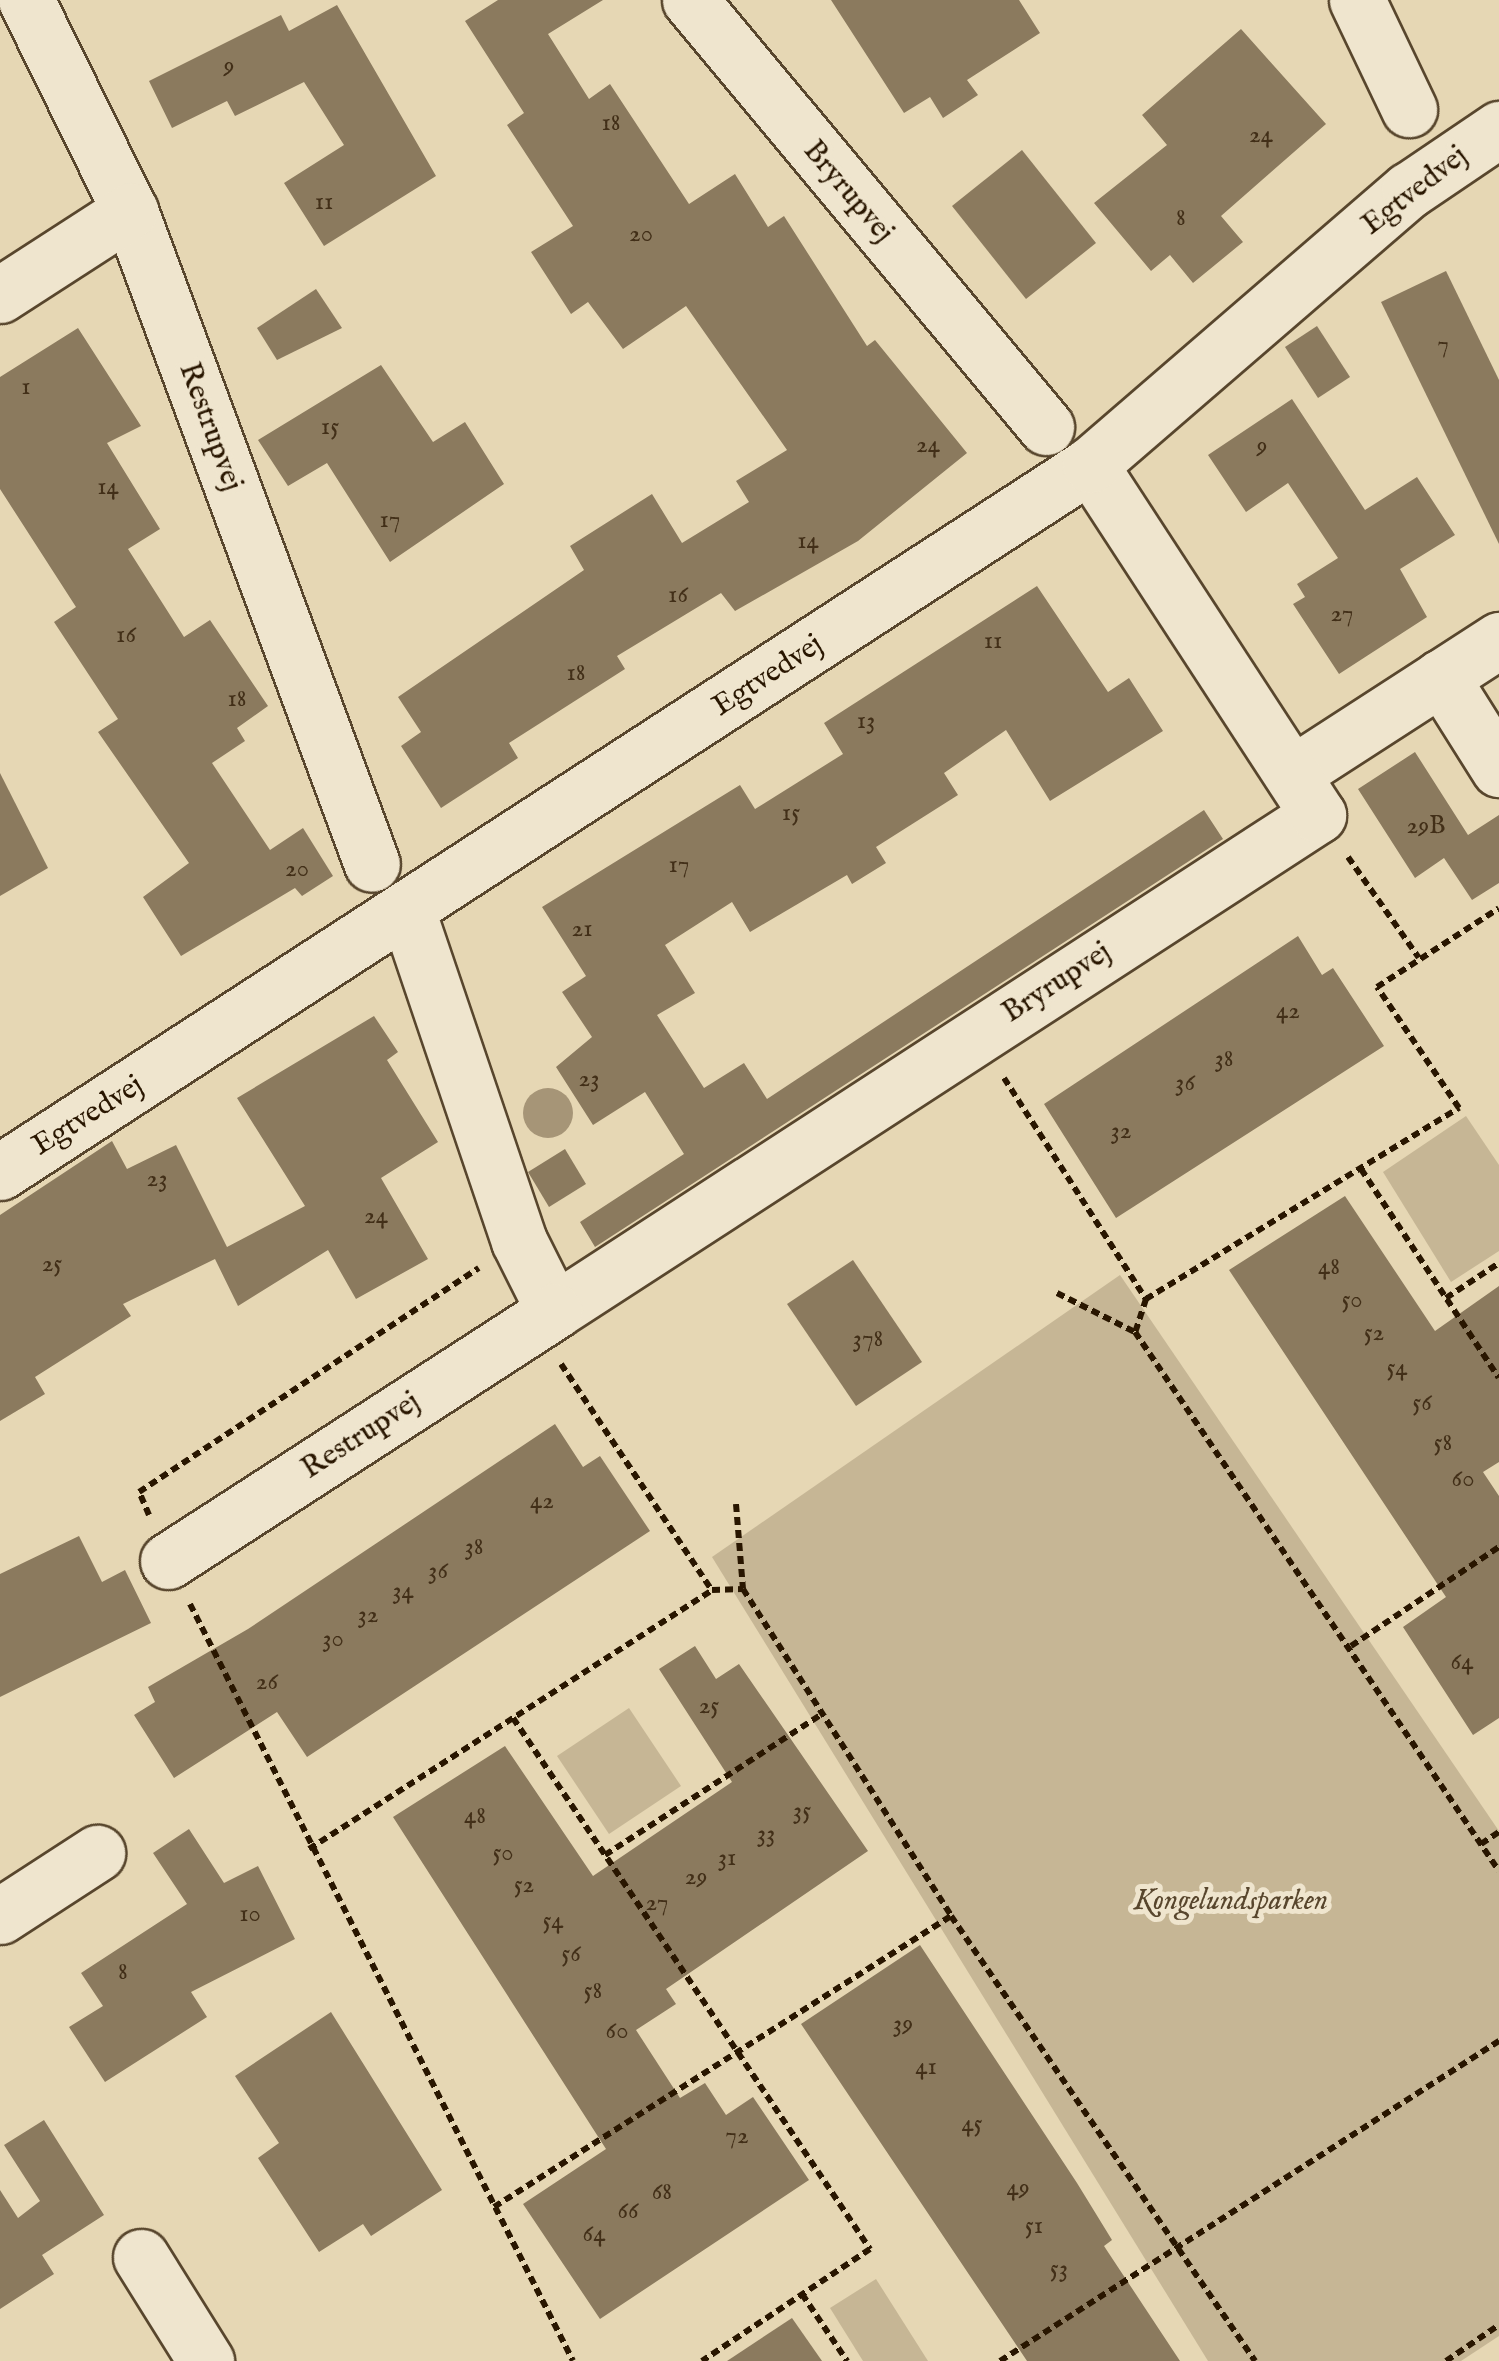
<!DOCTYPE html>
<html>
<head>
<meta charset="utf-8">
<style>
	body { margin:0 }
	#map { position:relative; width:1499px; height:2361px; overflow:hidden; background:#e6d7b4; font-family:"IM FELL English",serif }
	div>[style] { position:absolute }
	.green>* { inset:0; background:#c6b695 }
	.water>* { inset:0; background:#a69577 }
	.round { border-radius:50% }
	.building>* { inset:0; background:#8b7a5e }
	.path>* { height:6px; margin-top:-3px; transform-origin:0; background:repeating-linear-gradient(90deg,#291600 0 8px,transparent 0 13px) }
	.roads { filter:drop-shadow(2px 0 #58462d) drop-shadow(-2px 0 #58462d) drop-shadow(0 2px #58462d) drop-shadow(0 -2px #58462d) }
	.minor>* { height:55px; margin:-27.5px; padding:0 27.5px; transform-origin:27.5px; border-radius:27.5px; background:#efe5ce }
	span { translate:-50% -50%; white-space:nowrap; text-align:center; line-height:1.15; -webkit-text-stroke:10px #efe5ce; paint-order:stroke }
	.number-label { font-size:25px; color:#422f18 }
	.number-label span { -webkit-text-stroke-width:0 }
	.street-label { font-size:30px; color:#291600 }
	.park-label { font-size:30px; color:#58462d; font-style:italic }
</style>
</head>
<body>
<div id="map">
	<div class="green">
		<div style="clip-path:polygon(1466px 1116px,1499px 1165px,1499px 1251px,1451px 1282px,1383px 1172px)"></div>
		<div style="clip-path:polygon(1120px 1275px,1499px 1831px,1499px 2336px,1461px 2361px,1208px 2361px,712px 1557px)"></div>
		<div style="clip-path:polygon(629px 1708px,681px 1786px,609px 1834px,557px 1756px)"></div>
		<div style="clip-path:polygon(876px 2279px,928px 2361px,863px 2361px,830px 2308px)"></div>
	</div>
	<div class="water">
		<div class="round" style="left:523px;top:1088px;width:50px;height:50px"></div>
	</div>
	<div class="building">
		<div style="clip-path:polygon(498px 0,603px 0,548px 34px,589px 99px,610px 84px,689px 204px,735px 174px,768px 227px,784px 216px,867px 346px,875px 340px,967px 453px,858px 541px,735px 611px,721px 593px,617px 656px,625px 669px,509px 743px,518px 758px,441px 808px,401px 746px,421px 732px,398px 697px,584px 570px,570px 546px,652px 494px,682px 543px,749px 502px,736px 481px,787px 450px,686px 306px,623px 349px,588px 302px,571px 314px,531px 252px,573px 226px,507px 125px,524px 113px,465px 21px)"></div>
		<div style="clip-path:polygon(831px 0,1019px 0,1040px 33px,967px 80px,978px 95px,943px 118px,930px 97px,904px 113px)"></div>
		<div style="clip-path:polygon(337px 5px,436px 176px,324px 246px,284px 183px,344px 145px,304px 82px,235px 116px,227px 101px,172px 128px,149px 81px,281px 15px,289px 31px)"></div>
		<div style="clip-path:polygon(1241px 29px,1326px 124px,1221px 216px,1243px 242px,1193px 283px,1170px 255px,1151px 271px,1094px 203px,1167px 145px,1142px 115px)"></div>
		<div style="clip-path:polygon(1022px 150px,1096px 243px,1026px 299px,952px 206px)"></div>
		<div style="clip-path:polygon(1446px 271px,1499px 380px,1499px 544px,1381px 302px)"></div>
		<div style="clip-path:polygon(316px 289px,342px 328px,277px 360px,257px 328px)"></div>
		<div style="clip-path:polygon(1317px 326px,1350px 377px,1318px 398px,1285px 347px)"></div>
		<div style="clip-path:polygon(78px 328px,141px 426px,107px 443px,160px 529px,128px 549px,184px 637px,210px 620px,268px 706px,237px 728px,245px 741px,212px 763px,270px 850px,303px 828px,333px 876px,302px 896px,295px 888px,181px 956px,143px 897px,189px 863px,98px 732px,118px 719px,54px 622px,76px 607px,0 489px,0 377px)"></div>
		<div style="clip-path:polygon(381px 365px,433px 442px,465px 422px,504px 484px,390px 562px,327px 463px,288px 486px,258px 440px)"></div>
		<div style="clip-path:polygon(1292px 399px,1365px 510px,1417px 477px,1455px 535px,1400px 569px,1427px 617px,1339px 674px,1293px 604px,1305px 597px,1297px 584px,1338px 558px,1288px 483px,1246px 512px,1208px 455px)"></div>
		<div style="clip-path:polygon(1037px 586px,1108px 692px,1129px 678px,1163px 731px,1050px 801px,1006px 730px,944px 773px,958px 795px,876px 847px,886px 863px,852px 884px,847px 875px,750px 932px,732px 902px,665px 945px,695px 993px,657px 1015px,704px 1088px,744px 1063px,767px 1099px,1204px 810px,1223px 839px,595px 1247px,580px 1222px,684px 1154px,645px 1092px,593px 1125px,556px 1067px,592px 1037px,562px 992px,586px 976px,542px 907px,740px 785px,755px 809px,843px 754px,824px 723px)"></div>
		<div style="clip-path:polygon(1415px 752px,1468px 835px,1499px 815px,1499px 883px,1472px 900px,1444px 858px,1415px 878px,1358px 789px)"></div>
		<div style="clip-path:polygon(0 773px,48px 868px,0 896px)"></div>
		<div style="clip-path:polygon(1298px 936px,1322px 975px,1333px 968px,1384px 1046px,1116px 1218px,1044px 1104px)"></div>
		<div style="clip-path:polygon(374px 1016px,398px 1052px,387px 1060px,438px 1142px,381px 1178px,428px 1259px,356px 1299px,328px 1250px,238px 1306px,215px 1259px,123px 1304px,131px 1316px,35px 1377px,45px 1394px,0 1421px,0 1215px,112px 1141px,127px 1169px,176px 1145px,227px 1247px,305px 1206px,237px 1098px)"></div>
		<div style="clip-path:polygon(565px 1149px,586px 1184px,549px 1207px,528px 1172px)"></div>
		<div style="clip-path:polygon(1345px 1196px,1435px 1331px,1499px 1286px,1499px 1462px,1483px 1472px,1499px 1496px,1499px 1718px,1473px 1735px,1403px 1627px,1446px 1597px,1229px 1270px)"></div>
		<div style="clip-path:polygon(853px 1260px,922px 1362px,856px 1406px,787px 1304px)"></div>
		<div style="clip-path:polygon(555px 1424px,583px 1467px,600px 1456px,650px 1531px,307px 1757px,277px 1712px,174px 1778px,134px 1715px,155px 1702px,148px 1687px,248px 1629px)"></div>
		<div style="clip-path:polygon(79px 1536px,102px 1582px,125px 1570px,151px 1623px,0 1697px,0 1574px)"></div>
		<div style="clip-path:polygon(695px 1646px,716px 1679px,739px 1664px,868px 1851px,666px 1989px,676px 2004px,636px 2030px,680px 2098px,705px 2083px,726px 2115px,753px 2097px,809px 2180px,600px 2319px,523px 2204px,606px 2149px,393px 1817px,505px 1746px,593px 1876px,732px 1782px,659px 1669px)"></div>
		<div style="clip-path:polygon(189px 1829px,224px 1883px,258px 1866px,295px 1939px,191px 1992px,207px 2017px,105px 2082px,69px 2027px,103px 2006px,81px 1973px,187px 1904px,153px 1853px)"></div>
		<div style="clip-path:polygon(920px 1945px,1077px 2183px,1112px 2240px,1104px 2246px,1180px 2361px,1027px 2361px,801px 2024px)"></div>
		<div style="clip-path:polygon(331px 2012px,442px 2190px,371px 2236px,363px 2224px,319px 2252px,258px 2158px,279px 2143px,235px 2076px)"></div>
		<div style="clip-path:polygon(44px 2120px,104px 2215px,42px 2255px,54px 2274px,0 2309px,0 2190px,18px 2218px,40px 2201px,4px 2145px)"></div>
		<div style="clip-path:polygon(792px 2318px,822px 2361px,727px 2361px)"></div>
	</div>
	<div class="path">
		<div style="left:1348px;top:857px;width:123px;rotate:54.9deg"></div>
		<div style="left:1004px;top:1078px;width:263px;rotate:57.3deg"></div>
		<div style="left:1146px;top:1299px;width:35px;rotate:108deg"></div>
		<div style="left:1135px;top:1332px;width:650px;rotate:55.97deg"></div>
		<div style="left:1361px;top:1169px;width:250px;rotate:56.6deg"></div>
		<div style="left:1057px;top:1293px;width:87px;rotate:26.6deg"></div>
		<div style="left:1446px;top:1298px;width:64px;rotate:-33.4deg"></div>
		<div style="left:1146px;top:1299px;width:367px;rotate:-31.4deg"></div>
		<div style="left:1459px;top:1108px;width:146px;rotate:-124.1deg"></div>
		<div style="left:1377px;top:987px;width:145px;rotate:-32.9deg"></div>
		<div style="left:561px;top:1364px;width:272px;rotate:56.3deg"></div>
		<div style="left:712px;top:1590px;width:31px;rotate:-2deg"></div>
		<div style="left:743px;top:1589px;width:388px;rotate:57.5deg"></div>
		<div style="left:951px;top:1916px;width:539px;rotate:55.66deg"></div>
		<div style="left:736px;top:1504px;width:85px;rotate:85.3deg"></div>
		<div style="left:149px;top:1515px;width:25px;rotate:-113deg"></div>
		<div style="left:139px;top:1492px;width:407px;rotate:-33.4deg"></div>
		<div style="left:190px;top:1604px;width:848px;rotate:63.16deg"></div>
		<div style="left:1351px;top:1646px;width:178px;rotate:-33.8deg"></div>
		<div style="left:513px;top:1718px;width:640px;rotate:56.09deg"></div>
		<div style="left:870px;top:2249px;width:202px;rotate:146.3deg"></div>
		<div style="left:1481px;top:1844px;width:22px;rotate:-34deg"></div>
		<div style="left:309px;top:1849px;width:479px;rotate:-32.7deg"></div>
		<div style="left:605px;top:1855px;width:261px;rotate:-33deg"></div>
		<div style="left:494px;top:2207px;width:542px;rotate:-32.49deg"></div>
		<div style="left:802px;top:2294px;width:81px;rotate:56.1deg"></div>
		<div style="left:1000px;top:2361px;width:593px;rotate:-32.67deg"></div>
		<div style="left:1446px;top:2361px;width:64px;rotate:-34.2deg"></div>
	</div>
	<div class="roads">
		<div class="minor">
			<div style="left:26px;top:0;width:235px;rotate:63.8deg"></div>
			<div style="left:130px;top:211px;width:696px;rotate:69.67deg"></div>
			<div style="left:690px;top:0;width:556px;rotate:50.18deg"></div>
			<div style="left:1357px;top:0;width:121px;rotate:64.5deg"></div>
			<div style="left:0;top:295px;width:155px;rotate:-32.9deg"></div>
			<div style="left:1441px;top:677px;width:109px;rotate:57.8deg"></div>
			<div style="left:1292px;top:774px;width:247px;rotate:-32.9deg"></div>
			<div style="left:408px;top:913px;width:346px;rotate:71.3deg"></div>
			<div style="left:519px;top:1241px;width:78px;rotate:63.4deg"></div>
			<div style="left:554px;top:1311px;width:911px;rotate:-32.99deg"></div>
			<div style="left:1318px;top:815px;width:418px;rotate:-123.1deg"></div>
			<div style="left:0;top:1172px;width:1299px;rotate:-32.97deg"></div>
			<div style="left:1090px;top:465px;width:421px;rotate:-40.8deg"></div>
			<div style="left:1409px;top:190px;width:109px;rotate:-34.1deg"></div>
			<div style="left:168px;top:1561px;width:460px;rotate:-32.9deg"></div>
			<div style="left:0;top:1916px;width:116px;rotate:-33deg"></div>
			<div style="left:141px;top:2257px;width:123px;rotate:58deg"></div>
		</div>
	</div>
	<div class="number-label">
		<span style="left:229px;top:66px">9</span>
		<span style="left:611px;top:123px">18</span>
		<span style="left:1261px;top:135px">24</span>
		<span style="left:324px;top:202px">11</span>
		<span style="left:1181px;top:218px">8</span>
		<span style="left:641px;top:234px">20</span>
		<span style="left:1443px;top:345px">7</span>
		<span style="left:26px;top:387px">1</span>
		<span style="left:330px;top:427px">15</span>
		<span style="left:928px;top:445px">24</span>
		<span style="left:1262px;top:446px">9</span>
		<span style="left:108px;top:487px">14</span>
		<span style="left:390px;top:520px">17</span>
		<span style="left:808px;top:541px">14</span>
		<span style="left:678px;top:595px">16</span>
		<span style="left:1342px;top:614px">27</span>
		<span style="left:126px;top:635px">16</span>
		<span style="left:993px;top:641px">11</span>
		<span style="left:576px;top:673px">18</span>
		<span style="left:237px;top:699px">18</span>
		<span style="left:866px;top:721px">13</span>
		<span style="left:791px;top:813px">15</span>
		<span style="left:1426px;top:826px">29B</span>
		<span style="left:679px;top:865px">17</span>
		<span style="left:297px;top:869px">20</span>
		<span style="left:582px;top:929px">21</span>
		<span style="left:1288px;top:1011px">42</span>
		<span style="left:1224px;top:1059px">38</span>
		<span style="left:589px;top:1079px">23</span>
		<span style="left:1185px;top:1083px">36</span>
		<span style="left:1121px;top:1131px">32</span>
		<span style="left:157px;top:1179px">23</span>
		<span style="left:376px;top:1216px">24</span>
		<span style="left:52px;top:1264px">25</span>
		<span style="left:1329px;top:1267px">48</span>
		<span style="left:1352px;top:1300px">50</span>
		<span style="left:1374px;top:1333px">52</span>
		<span style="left:868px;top:1339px">378</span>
		<span style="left:1397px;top:1368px">54</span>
		<span style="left:1422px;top:1403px">56</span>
		<span style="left:1443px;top:1443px">58</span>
		<span style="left:1463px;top:1479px">60</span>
		<span style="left:542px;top:1501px">42</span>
		<span style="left:474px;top:1547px">38</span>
		<span style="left:438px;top:1571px">36</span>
		<span style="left:403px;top:1591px">34</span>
		<span style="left:368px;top:1615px">32</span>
		<span style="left:333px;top:1639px">30</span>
		<span style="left:1462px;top:1662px">64</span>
		<span style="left:267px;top:1682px">26</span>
		<span style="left:709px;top:1706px">25</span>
		<span style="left:802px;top:1811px">35</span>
		<span style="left:475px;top:1816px">48</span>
		<span style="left:766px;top:1834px">33</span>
		<span style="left:503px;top:1853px">50</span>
		<span style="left:727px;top:1858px">31</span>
		<span style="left:696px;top:1877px">29</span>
		<span style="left:524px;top:1885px">52</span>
		<span style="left:657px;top:1903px">27</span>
		<span style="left:250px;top:1914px">10</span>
		<span style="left:553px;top:1921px">54</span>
		<span style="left:571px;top:1954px">56</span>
		<span style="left:123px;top:1972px">8</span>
		<span style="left:593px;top:1991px">58</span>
		<span style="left:903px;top:2024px">39</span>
		<span style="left:617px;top:2031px">60</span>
		<span style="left:926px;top:2067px">41</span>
		<span style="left:972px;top:2124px">45</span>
		<span style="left:737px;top:2136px">72</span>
		<span style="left:1018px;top:2188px">49</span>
		<span style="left:662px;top:2192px">68</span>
		<span style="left:628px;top:2211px">66</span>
		<span style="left:1034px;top:2226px">51</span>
		<span style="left:594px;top:2234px">64</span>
		<span style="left:1059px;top:2269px">53</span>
	</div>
	<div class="street-label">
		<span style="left:1415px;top:191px;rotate:-38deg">Egtvedvej</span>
		<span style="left:848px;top:192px;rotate:50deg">Bryrupvej</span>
		<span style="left:210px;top:427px;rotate:70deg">Restrupvej</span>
		<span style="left:768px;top:676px;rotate:-33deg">Egtvedvej</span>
		<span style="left:1057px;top:983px;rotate:-33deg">Bryrupvej</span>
		<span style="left:88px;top:1116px;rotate:-32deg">Egtvedvej</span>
		<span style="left:361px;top:1436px;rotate:-33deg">Restrupvej</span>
	</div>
	<div class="park-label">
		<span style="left:1231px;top:1901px">Kongelundsparken</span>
	</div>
</div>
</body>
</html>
